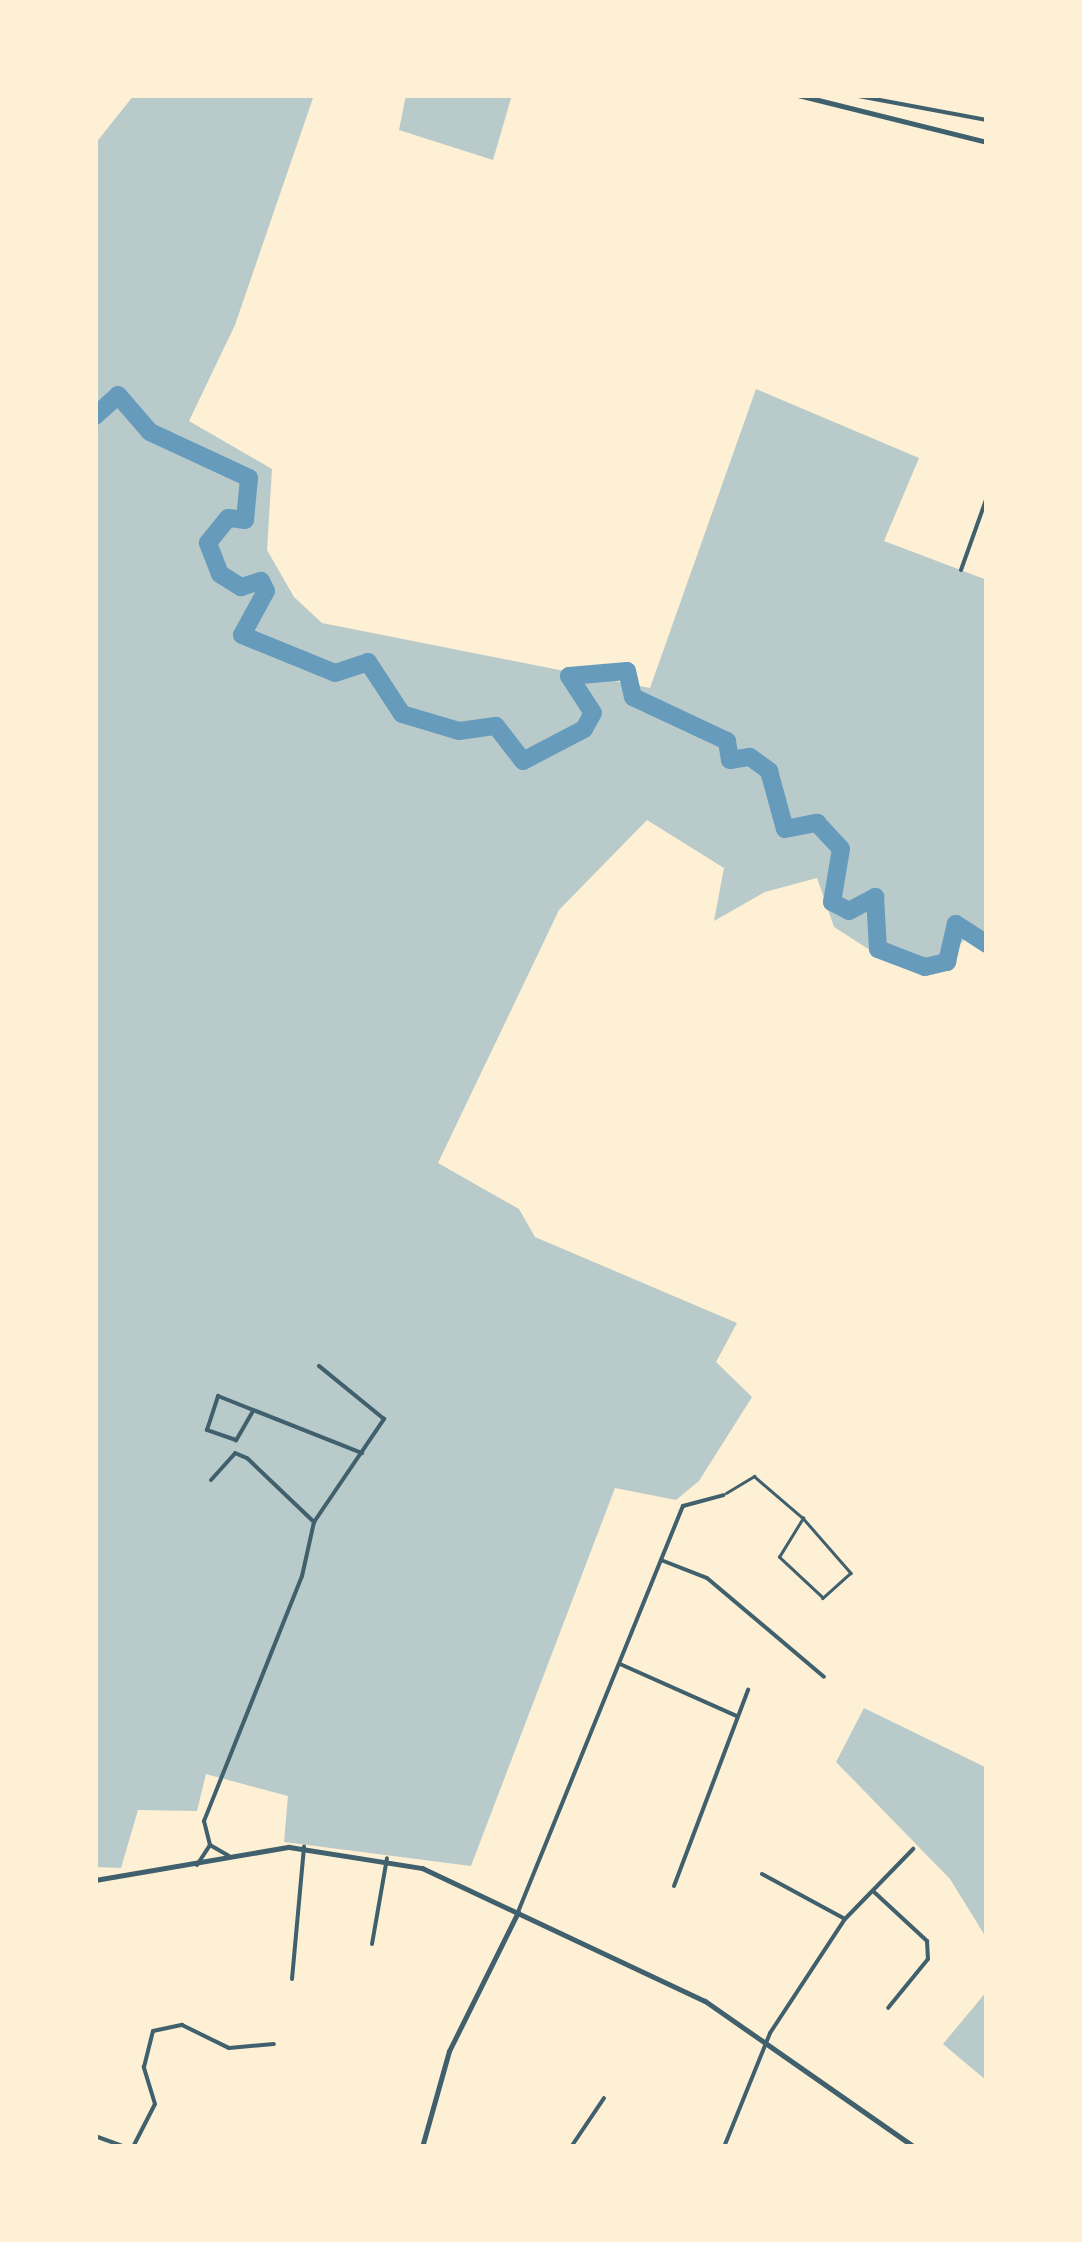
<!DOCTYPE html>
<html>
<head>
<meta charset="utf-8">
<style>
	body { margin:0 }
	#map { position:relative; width:1082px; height:2242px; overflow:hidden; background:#fdf0d5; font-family:Figtree,sans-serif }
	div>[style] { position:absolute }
	.green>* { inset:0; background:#b9caca }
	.river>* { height:18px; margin:-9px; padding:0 9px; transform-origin:9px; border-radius:9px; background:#669bbc }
	.service>* { height:2.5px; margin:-1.25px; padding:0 1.25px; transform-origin:1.25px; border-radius:1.25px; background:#3f606c }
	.minor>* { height:4px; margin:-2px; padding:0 2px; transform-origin:2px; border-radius:2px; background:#3f606c }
	.tertiary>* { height:5px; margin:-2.5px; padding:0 2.5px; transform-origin:2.5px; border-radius:2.5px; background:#3f606c }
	span { translate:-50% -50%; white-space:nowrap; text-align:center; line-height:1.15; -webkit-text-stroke:9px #fdf0d5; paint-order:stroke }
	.frame { position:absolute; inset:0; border:98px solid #fdf0d5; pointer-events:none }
</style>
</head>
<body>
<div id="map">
	<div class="green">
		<div style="clip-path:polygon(134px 95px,314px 95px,235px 325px,189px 421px,272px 469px,267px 550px,294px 597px,322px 623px,650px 688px,756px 389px,919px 458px,884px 541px,987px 580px,987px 936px,973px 931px,946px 958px,915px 965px,884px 959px,834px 927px,817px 878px,765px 892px,714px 921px,724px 868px,647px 820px,559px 910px,438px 1163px,519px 1209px,535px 1237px,737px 1323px,716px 1362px,752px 1397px,699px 1481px,676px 1500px,615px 1488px,471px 1866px,284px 1842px,288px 1796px,206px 1774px,197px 1811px,138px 1810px,121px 1868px,95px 1867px,95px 144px)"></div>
		<div style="clip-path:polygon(406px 95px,512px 95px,493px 160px,399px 130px)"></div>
		<div style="clip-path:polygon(864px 1708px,987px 1768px,987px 1939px,950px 1879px,836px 1762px)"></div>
		<div style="clip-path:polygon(987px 1991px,987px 2081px,943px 2044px)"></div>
	</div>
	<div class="river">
		<div style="left:95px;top:416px;width:31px;rotate:-42deg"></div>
		<div style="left:118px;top:395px;width:49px;rotate:49.1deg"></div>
		<div style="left:150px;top:432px;width:109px;rotate:24.9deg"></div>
		<div style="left:249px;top:478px;width:42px;rotate:95.4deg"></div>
		<div style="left:245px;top:520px;width:17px;rotate:-173deg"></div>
		<div style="left:228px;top:518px;width:32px;rotate:129deg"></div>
		<div style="left:208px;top:543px;width:33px;rotate:69deg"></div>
		<div style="left:220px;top:574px;width:25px;rotate:32deg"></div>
		<div style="left:241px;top:587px;width:21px;rotate:-17deg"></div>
		<div style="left:261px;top:581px;width:11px;rotate:63deg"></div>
		<div style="left:266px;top:591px;width:50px;rotate:118.6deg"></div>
		<div style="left:242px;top:635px;width:100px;rotate:22.2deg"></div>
		<div style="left:335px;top:673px;width:35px;rotate:-18deg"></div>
		<div style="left:368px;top:662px;width:62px;rotate:56.8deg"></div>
		<div style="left:402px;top:714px;width:59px;rotate:16.6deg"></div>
		<div style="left:459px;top:731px;width:37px;rotate:-8deg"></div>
		<div style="left:496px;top:726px;width:44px;rotate:52.4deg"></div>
		<div style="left:523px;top:761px;width:69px;rotate:-27.7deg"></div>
		<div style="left:584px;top:729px;width:18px;rotate:-61deg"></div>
		<div style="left:593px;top:713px;width:44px;rotate:-123deg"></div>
		<div style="left:569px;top:676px;width:58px;rotate:-4.9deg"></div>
		<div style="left:627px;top:671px;width:27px;rotate:77deg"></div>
		<div style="left:633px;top:697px;width:104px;rotate:25.1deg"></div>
		<div style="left:727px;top:741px;width:19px;rotate:81deg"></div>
		<div style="left:730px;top:760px;width:20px;rotate:-9deg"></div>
		<div style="left:750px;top:757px;width:24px;rotate:36deg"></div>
		<div style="left:769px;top:771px;width:60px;rotate:74.6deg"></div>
		<div style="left:785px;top:829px;width:33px;rotate:-11deg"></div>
		<div style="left:817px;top:823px;width:35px;rotate:47deg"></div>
		<div style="left:841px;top:849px;width:54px;rotate:99.6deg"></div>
		<div style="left:832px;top:902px;width:19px;rotate:28deg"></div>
		<div style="left:849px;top:911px;width:30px;rotate:-28deg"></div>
		<div style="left:875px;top:897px;width:52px;rotate:86.7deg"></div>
		<div style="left:878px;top:949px;width:50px;rotate:21deg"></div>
		<div style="left:925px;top:967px;width:23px;rotate:-13deg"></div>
		<div style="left:947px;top:962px;width:39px;rotate:-77deg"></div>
		<div style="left:956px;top:924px;width:37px;rotate:33deg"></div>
	</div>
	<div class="service">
		<div style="left:726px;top:1493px;width:33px;rotate:-31deg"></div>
		<div style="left:754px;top:1476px;width:65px;rotate:40.6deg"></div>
		<div style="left:803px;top:1518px;width:73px;rotate:48.9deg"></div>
		<div style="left:851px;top:1573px;width:38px;rotate:138deg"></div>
		<div style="left:823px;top:1598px;width:60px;rotate:-137deg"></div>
		<div style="left:779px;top:1557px;width:46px;rotate:-58.4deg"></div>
	</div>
	<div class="minor">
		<div style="left:853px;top:95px;width:136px;rotate:10.6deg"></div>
		<div style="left:961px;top:570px;width:77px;rotate:-70.4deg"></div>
		<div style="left:253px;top:1411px;width:34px;rotate:120deg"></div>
		<div style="left:236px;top:1440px;width:31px;rotate:-161deg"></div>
		<div style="left:207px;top:1430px;width:36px;rotate:-72deg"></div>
		<div style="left:218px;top:1396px;width:155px;rotate:21.6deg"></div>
		<div style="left:211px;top:1480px;width:36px;rotate:-48deg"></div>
		<div style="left:235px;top:1453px;width:13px;rotate:23deg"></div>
		<div style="left:247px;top:1458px;width:93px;rotate:43.7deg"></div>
		<div style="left:314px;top:1522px;width:55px;rotate:102.5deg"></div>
		<div style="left:302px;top:1576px;width:264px;rotate:111.8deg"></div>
		<div style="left:204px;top:1821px;width:25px;rotate:76deg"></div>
		<div style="left:210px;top:1845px;width:22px;rotate:30deg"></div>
		<div style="left:314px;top:1522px;width:125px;rotate:-55.8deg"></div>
		<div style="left:384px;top:1419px;width:84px;rotate:-140.8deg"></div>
		<div style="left:661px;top:1560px;width:49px;rotate:21.4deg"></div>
		<div style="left:707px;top:1578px;width:153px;rotate:40.2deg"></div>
		<div style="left:620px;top:1664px;width:128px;rotate:24deg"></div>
		<div style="left:197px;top:1865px;width:24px;rotate:-57deg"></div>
		<div style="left:762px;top:1874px;width:94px;rotate:28.5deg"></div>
		<div style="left:674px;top:1886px;width:210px;rotate:-69.3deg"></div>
		<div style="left:873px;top:1891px;width:74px;rotate:42.8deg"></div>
		<div style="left:927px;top:1941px;width:18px;rotate:87deg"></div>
		<div style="left:928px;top:1959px;width:63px;rotate:129.2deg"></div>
		<div style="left:518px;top:1912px;width:438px;rotate:-67.9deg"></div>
		<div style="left:683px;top:1506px;width:42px;rotate:-15deg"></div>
		<div style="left:372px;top:1944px;width:87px;rotate:-80.1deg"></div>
		<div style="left:292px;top:1979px;width:133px;rotate:-84.8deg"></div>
		<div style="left:95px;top:2136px;width:32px;rotate:20deg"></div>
		<div style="left:133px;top:2147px;width:48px;rotate:-62.9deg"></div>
		<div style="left:155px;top:2104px;width:39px;rotate:-107deg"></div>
		<div style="left:144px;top:2067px;width:37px;rotate:-76deg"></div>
		<div style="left:153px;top:2031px;width:30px;rotate:-12deg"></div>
		<div style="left:182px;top:2025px;width:52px;rotate:26.1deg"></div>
		<div style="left:229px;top:2048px;width:45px;rotate:-5.1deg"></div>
		<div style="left:571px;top:2147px;width:59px;rotate:-56deg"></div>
		<div style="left:724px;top:2147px;width:123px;rotate:-68deg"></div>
		<div style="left:770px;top:2033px;width:136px;rotate:-56.7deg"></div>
		<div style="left:845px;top:1919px;width:98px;rotate:-45.8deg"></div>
	</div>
	<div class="tertiary">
		<div style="left:798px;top:95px;width:195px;rotate:14deg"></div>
		<div style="left:95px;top:1880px;width:197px;rotate:-9.7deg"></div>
		<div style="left:289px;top:1847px;width:135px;rotate:9deg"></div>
		<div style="left:422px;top:1868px;width:313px;rotate:25.2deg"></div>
		<div style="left:705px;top:2001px;width:255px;rotate:34.9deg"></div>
		<div style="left:422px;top:2147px;width:100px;rotate:-74.3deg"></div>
		<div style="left:449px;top:2051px;width:155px;rotate:-63.6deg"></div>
	</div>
	<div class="frame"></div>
</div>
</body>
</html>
